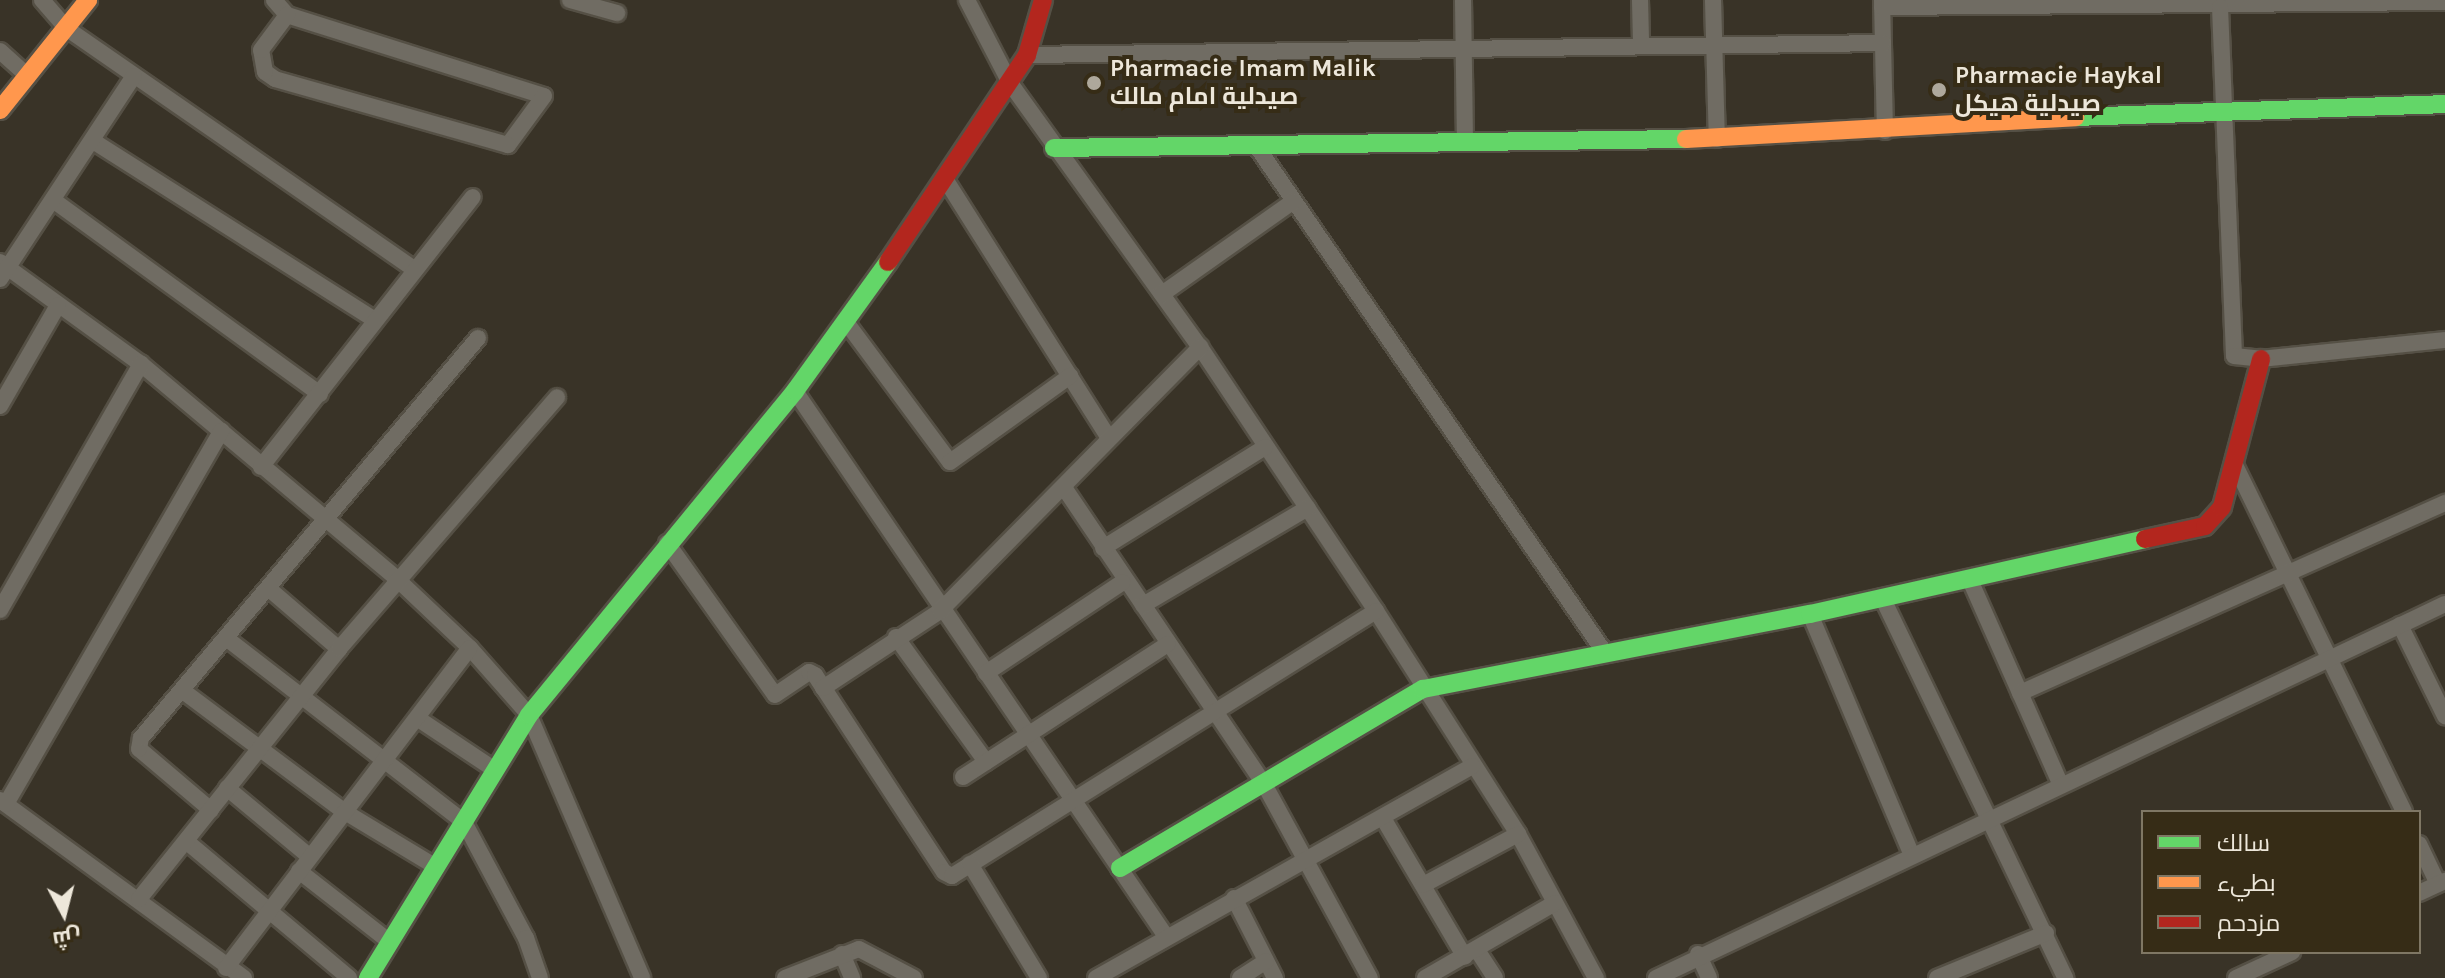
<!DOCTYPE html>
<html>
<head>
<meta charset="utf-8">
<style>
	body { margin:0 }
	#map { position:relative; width:2445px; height:978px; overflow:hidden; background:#393327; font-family:Karla,Cairo,sans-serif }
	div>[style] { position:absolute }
	.roads { filter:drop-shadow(2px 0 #555045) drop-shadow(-2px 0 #555045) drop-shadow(0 2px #555045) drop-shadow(0 -2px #555045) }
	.street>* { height:16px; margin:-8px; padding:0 8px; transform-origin:8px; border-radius:8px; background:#706c63 }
	.fast>* { height:18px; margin:-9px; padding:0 9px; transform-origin:9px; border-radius:9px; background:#63d668 }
	.slow>* { height:18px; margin:-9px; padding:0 9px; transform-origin:9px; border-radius:9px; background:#ff974d }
	.jam>* { height:18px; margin:-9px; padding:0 9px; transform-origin:9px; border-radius:9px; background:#b3261e }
	.dots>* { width:22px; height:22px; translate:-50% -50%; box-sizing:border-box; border:4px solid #362c16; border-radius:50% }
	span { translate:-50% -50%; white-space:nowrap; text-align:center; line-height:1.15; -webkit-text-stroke:8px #362c16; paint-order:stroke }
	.poi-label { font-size:24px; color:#ede7da; font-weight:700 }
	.left { translate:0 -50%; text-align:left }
	.legend { position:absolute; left:2141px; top:810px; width:280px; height:144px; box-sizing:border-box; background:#362c16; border:2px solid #7f7764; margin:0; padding:10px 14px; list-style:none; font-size:24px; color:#ede7da }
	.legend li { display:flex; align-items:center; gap:16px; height:40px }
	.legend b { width:40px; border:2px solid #7f7764 }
	.north { position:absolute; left:24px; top:874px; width:80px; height:80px; -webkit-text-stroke:6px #362c16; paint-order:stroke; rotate:173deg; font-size:22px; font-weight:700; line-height:32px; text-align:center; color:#ede7da }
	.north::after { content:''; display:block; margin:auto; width:28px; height:36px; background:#ede7da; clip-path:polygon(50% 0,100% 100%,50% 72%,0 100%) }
</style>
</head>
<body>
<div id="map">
	<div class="roads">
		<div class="street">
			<div style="left:42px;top:0;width:37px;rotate:49deg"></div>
			<div style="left:66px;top:28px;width:423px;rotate:34.7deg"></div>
			<div style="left:274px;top:0;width:20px;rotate:49deg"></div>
			<div style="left:287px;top:15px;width:269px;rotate:17.5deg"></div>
			<div style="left:544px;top:96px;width:61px;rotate:126.3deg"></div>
			<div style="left:508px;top:145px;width:242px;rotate:-164.2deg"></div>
			<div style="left:275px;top:79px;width:12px;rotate:-145deg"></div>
			<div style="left:265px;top:72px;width:22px;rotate:-100deg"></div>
			<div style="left:261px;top:50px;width:44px;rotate:-53.4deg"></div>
			<div style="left:570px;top:0;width:49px;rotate:15.5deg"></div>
			<div style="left:967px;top:0;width:93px;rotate:62.6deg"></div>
			<div style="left:1010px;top:83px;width:325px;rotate:54.3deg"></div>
			<div style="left:1200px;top:347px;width:317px;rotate:56.3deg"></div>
			<div style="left:1376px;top:611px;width:264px;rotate:57.5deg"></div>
			<div style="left:1518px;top:834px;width:164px;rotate:61.6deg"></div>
			<div style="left:1463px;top:0;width:139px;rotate:89.2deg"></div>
			<div style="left:1640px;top:0;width:42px;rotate:88.6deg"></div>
			<div style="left:1713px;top:0;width:139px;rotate:88.4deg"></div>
			<div style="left:1882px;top:0;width:131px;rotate:88.7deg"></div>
			<div style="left:1882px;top:7px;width:563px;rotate:-0.51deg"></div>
			<div style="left:2220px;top:7px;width:349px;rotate:87.7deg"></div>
			<div style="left:2234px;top:356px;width:27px;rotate:6deg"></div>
			<div style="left:2261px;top:359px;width:185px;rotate:-5.9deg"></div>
			<div style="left:0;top:51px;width:38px;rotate:42deg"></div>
			<div style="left:1027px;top:55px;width:856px;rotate:-0.8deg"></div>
			<div style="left:93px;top:141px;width:333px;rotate:32.4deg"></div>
			<div style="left:1257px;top:147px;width:611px;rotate:55.48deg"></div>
			<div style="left:947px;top:182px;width:302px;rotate:57.7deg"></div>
			<div style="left:53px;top:200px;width:330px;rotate:36deg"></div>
			<div style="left:0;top:262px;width:174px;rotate:35.9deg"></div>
			<div style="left:141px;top:364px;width:336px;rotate:40deg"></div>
			<div style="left:398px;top:580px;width:99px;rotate:43.4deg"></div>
			<div style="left:470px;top:648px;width:89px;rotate:48.6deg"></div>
			<div style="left:529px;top:715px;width:286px;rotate:66.7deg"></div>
			<div style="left:0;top:279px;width:243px;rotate:-56.6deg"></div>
			<div style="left:1162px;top:294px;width:161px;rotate:-35.2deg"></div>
			<div style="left:846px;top:322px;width:174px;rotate:53.4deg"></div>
			<div style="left:950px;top:462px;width:148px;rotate:-35.6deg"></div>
			<div style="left:795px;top:391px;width:658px;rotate:55.78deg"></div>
			<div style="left:0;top:406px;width:116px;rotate:-60.1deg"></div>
			<div style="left:2234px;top:463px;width:388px;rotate:64deg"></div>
			<div style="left:261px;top:467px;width:343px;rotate:-51.9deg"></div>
			<div style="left:1065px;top:489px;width:354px;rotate:56deg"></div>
			<div style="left:1263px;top:782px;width:223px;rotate:61.4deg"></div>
			<div style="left:667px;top:543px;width:186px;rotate:54.6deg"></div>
			<div style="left:775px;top:695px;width:41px;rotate:-34.1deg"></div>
			<div style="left:809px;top:672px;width:7px;rotate:27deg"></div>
			<div style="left:815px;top:675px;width:235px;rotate:56.8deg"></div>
			<div style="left:944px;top:872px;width:9px;rotate:27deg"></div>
			<div style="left:952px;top:876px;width:500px;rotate:-32.01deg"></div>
			<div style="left:1103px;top:548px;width:191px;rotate:-31.9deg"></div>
			<div style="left:1970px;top:580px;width:224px;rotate:66.1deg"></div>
			<div style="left:268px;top:588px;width:94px;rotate:40.7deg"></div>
			<div style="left:1882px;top:597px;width:423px;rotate:64.3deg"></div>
			<div style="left:1143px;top:605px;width:191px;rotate:-30.5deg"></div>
			<div style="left:0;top:610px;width:284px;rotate:-60.2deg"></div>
			<div style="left:1810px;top:614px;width:262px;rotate:67.1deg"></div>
			<div style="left:2400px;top:625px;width:102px;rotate:63.7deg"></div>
			<div style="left:896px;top:637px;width:154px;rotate:54.2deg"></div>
			<div style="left:226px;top:638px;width:301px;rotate:37.7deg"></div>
			<div style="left:464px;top:822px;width:132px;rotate:61.9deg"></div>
			<div style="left:526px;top:938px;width:42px;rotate:70.7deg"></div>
			<div style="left:986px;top:673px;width:164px;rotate:-33.6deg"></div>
			<div style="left:823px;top:688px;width:140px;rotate:-33.3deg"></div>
			<div style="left:940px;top:611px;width:371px;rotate:-45.4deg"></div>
			<div style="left:183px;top:691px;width:202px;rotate:36.8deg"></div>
			<div style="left:345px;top:812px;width:106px;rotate:31.1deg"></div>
			<div style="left:2020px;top:693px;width:466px;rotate:-24.1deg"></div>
			<div style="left:417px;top:718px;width:94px;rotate:33.7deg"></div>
			<div style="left:963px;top:777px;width:244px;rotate:-33deg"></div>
			<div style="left:227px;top:788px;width:108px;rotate:39.7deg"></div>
			<div style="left:0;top:800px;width:302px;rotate:36.1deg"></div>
			<div style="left:6px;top:804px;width:431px;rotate:-60deg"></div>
			<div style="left:211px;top:810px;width:94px;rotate:-139.7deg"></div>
			<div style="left:139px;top:749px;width:11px;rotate:-80deg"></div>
			<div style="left:141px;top:738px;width:523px;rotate:-49.89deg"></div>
			<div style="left:1383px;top:818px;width:161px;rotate:59.5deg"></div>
			<div style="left:186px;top:841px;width:213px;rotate:40deg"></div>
			<div style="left:2419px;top:844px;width:44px;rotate:64.6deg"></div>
			<div style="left:970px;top:864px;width:133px;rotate:58.8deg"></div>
			<div style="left:299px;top:871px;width:115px;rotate:38deg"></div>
			<div style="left:1423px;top:885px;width:108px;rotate:-28.2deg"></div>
			<div style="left:2419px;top:893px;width:29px;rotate:-25deg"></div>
			<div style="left:1234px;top:898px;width:90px;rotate:62.9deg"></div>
			<div style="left:139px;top:899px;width:320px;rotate:-51.3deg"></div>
			<div style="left:339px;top:649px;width:333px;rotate:-49.1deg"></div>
			<div style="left:1477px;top:950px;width:33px;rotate:57deg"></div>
			<div style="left:842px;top:954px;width:26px;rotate:67deg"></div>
			<div style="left:1698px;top:954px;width:26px;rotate:65deg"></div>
			<div style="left:226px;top:968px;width:402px;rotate:-52.7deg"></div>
			<div style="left:785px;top:978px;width:79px;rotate:-21.4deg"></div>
			<div style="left:859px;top:949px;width:62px;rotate:27.8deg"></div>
			<div style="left:1096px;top:978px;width:432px;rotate:-29.4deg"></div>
			<div style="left:1240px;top:978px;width:31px;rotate:-33deg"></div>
			<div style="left:1425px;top:978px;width:150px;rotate:-30deg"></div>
			<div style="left:1656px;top:978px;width:873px;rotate:-25.36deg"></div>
			<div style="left:1937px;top:978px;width:118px;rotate:-22.4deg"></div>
			<div style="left:2236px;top:978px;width:62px;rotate:-24.9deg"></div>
		</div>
		<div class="fast">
			<div style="left:2075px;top:117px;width:370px;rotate:-2deg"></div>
			<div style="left:1054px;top:148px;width:632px;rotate:-0.82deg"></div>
			<div style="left:1120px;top:868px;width:352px;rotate:-30.6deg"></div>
			<div style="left:1423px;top:689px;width:394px;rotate:-11deg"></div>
			<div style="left:1810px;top:614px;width:343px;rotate:-12.6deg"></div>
			<div style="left:368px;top:978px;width:308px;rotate:-58.5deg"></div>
			<div style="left:529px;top:715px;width:419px;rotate:-50.6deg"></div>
			<div style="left:795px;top:391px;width:159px;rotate:-54.2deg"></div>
		</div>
		<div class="slow">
			<div style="left:0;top:110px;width:141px;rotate:-51.3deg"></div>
			<div style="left:1686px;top:139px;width:390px;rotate:-3.2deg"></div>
		</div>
		<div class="jam">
			<div style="left:888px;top:262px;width:249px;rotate:-56.1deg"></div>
			<div style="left:1027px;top:55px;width:57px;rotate:-73.8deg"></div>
			<div style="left:2145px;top:539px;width:61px;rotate:-12.2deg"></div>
			<div style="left:2205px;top:526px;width:25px;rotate:-48deg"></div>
			<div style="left:2222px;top:507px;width:153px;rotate:-75.2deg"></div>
		</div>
	</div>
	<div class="dots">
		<div style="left:1094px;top:83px;background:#aea89b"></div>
		<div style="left:1939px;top:90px;background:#aea89b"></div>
	</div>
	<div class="poi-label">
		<span class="left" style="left:1110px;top:83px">Pharmacie Imam Malik<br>صيدلية امام مالك</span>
		<span class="left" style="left:1955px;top:90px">Pharmacie Haykal<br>صيدلية هيكل</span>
	</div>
	<ul class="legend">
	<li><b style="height:10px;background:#63d668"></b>سالك</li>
	<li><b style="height:10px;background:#ff974d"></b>بطيء</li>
	<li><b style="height:10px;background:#b3261e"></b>مزدحم</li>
	</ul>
	<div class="north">ش</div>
</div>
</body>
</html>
